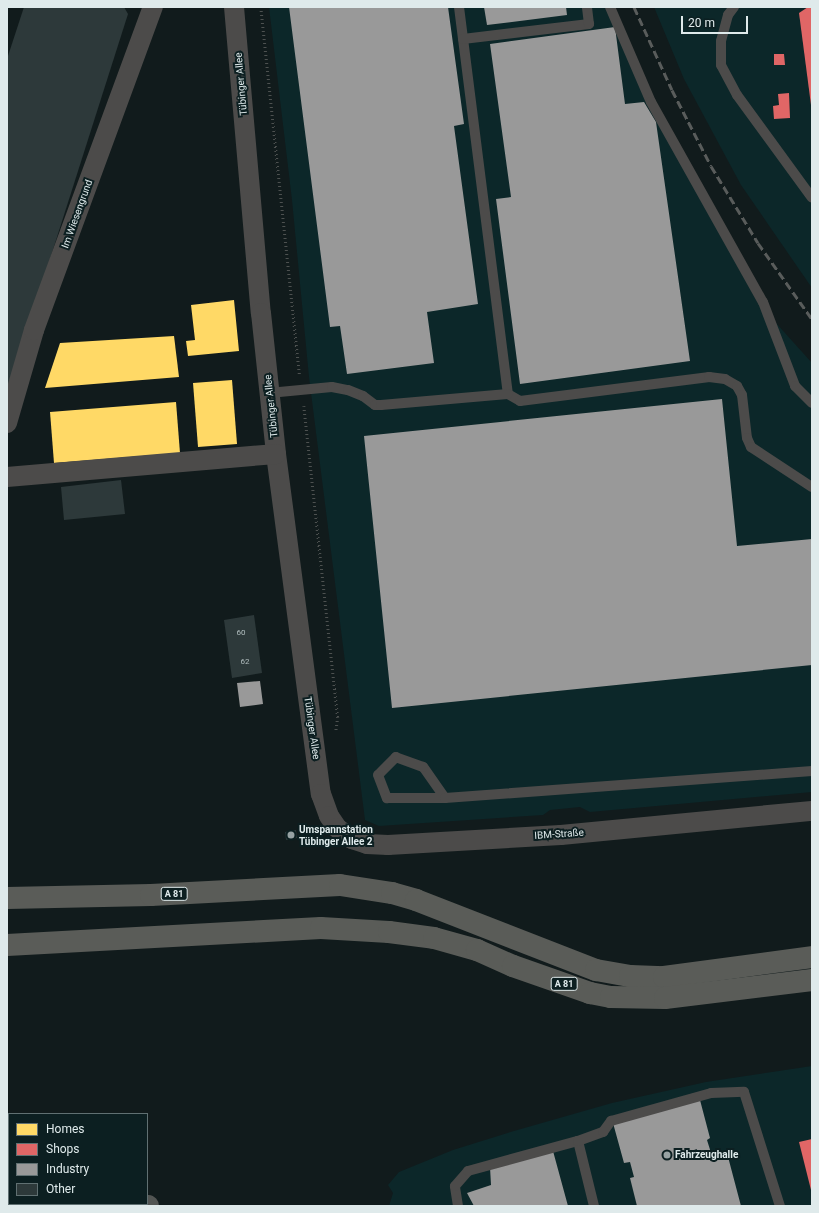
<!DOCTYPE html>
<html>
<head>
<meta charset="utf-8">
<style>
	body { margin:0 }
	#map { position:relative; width:819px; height:1213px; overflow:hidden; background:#111b1c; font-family:Roboto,sans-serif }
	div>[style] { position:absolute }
	.built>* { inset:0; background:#0c2729 }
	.homes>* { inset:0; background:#ffd966 }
	.shops>* { inset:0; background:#e06666 }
	.industry>* { inset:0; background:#999 }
	.building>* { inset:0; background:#2d393a }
	.path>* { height:2.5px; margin-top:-1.25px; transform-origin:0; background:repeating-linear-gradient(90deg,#4d5150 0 1px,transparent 0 4px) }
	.service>* { height:10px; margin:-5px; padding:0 5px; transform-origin:5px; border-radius:5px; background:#4c4b4a }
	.minor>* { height:20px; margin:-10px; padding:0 10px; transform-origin:10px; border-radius:10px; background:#4c4b4a }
	.primary>* { height:22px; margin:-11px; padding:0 11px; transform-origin:11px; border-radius:11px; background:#525553 }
	.motorway>* { height:22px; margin:-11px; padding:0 11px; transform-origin:11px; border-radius:11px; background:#5a5c58 }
	.rail>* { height:3px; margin-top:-1.5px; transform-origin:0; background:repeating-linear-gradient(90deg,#595c5b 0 8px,transparent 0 12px) }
	.dots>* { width:11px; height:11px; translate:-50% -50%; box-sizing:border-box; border:2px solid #0c1f21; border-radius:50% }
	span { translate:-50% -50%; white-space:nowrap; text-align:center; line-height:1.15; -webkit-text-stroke:4px #0c1f21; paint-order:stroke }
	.number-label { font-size:8px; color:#b2bebf }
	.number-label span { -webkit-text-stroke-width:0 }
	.shield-label span { padding:1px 3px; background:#0c1f21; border:1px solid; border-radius:3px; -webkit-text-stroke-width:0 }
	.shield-label { font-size:9px; color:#dfeaeb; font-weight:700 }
	.street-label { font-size:10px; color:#dfeaeb }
	.poi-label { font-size:10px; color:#dfeaeb; font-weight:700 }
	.left { translate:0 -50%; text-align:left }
	.frame { position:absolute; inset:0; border:8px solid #dfeaeb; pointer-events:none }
	.legend { position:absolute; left:8px; top:1113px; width:140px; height:92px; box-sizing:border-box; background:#0c1f21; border:1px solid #607072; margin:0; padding:5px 7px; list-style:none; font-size:12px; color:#dfeaeb }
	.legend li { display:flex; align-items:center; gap:8px; height:20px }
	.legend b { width:20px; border:1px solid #607072 }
	.scale { position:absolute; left:681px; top:16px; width:67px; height:18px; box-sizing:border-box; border:2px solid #dfeaeb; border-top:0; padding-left:5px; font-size:12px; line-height:14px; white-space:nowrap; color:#dfeaeb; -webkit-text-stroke:3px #0c1f21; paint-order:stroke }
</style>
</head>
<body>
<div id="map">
	<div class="built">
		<div style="clip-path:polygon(269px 7px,610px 7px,657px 119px,758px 303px,812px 363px,812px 792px,590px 812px,580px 807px,550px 810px,543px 815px,379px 826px,365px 820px,309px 377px,292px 200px)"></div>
		<div style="clip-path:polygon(654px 7px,812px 7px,812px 288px,741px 185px,684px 79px)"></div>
		<div style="clip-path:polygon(812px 1066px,812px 1206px,389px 1206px,393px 1193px,388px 1185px,399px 1172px,453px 1150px,514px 1131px,612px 1103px,706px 1082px)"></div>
	</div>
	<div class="homes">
		<div style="clip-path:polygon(234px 300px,239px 351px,188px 356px,186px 341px,195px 340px,191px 305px)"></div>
		<div style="clip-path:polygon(174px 336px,179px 377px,45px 388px,60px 343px)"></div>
		<div style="clip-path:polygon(232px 380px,237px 444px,198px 447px,193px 383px)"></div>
		<div style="clip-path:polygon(176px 402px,180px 453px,54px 463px,50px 412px)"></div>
	</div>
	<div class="shops">
		<div style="clip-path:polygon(808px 7px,812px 7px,811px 105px,799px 13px)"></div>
		<div style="clip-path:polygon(774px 54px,784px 54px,785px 65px,774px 65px)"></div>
		<div style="clip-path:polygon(789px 93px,790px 118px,774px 119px,773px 106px,779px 105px,778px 94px)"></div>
		<div style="clip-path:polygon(812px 1139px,812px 1190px,811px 1190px,799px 1142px)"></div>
	</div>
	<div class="industry">
		<div style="clip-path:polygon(289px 7px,448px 7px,464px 124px,454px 126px,478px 304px,427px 312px,434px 363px,347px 374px,340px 326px,330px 327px)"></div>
		<div style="clip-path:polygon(484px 7px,566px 7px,567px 15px,487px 25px)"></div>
		<div style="clip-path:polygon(615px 27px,625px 104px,644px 102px,656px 122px,690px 361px,520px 384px,496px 199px,511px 197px,490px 44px)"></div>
		<div style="clip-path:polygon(722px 399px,737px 546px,812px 539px,812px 665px,392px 708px,364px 436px)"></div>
		<div style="clip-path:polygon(260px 681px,263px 704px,240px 707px,237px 683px)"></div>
		<div style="clip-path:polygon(700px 1100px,710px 1138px,707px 1140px,712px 1156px,727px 1153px,741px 1206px,637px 1206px,630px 1178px,634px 1177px,630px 1162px,624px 1163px,613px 1123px)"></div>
		<div style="clip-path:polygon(553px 1151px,568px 1206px,474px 1206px,467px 1193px,491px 1185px,490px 1167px)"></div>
	</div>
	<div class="building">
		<div style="clip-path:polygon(24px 7px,124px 7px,128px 14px,7px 394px,7px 59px)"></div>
		<div style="clip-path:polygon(121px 480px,125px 514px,64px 520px,61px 487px)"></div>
		<div style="clip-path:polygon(254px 615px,262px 673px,232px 678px,224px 620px)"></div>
		<div style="clip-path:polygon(296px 830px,297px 838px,286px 840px,285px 832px)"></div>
	</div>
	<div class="path">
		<div style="left:261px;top:7px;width:370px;rotate:84deg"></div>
		<div style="left:304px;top:406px;width:313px;rotate:83.8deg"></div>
		<div style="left:338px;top:717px;width:15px;rotate:98deg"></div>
	</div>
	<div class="service">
		<div style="left:459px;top:7px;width:390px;rotate:82.8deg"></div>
		<div style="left:508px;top:394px;width:14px;rotate:30deg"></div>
		<div style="left:520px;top:401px;width:191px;rotate:-7.2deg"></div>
		<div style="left:709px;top:377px;width:16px;rotate:7deg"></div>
		<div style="left:725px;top:379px;width:14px;rotate:30deg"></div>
		<div style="left:737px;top:386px;width:10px;rotate:61deg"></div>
		<div style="left:742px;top:395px;width:43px;rotate:83.4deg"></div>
		<div style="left:747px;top:438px;width:10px;rotate:66deg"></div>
		<div style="left:751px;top:447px;width:73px;rotate:33.3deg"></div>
		<div style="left:610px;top:7px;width:103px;rotate:66.7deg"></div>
		<div style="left:651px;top:102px;width:229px;rotate:60.8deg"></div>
		<div style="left:763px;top:302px;width:90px;rotate:69.1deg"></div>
		<div style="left:795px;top:386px;width:24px;rotate:45deg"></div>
		<div style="left:734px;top:7px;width:10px;rotate:127deg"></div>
		<div style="left:728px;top:15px;width:27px;rotate:105deg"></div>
		<div style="left:721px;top:41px;width:24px;rotate:90deg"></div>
		<div style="left:721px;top:65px;width:34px;rotate:62deg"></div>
		<div style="left:737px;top:95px;width:127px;rotate:53.9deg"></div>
		<div style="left:463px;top:39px;width:127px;rotate:-6.8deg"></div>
		<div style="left:589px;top:24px;width:17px;rotate:-97deg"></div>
		<div style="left:269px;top:393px;width:63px;rotate:-5.4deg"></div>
		<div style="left:332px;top:387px;width:16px;rotate:11deg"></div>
		<div style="left:348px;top:390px;width:16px;rotate:22deg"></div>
		<div style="left:363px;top:396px;width:15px;rotate:37deg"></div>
		<div style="left:375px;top:405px;width:6px"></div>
		<div style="left:381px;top:405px;width:127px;rotate:-5deg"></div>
		<div style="left:445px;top:798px;width:38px;rotate:-125deg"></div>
		<div style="left:423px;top:767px;width:29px;rotate:-160deg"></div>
		<div style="left:396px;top:757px;width:25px;rotate:135deg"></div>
		<div style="left:378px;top:775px;width:25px;rotate:69deg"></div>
		<div style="left:387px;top:798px;width:58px"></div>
		<div style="left:445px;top:798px;width:368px;rotate:-4.2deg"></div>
		<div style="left:458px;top:1206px;width:20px;rotate:-99deg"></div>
		<div style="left:455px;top:1186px;width:20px;rotate:-49deg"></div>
		<div style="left:468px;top:1171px;width:114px;rotate:-15.3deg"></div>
		<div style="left:594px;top:1206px;width:67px;rotate:-103.8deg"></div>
		<div style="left:578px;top:1141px;width:27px;rotate:-20deg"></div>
		<div style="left:603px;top:1132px;width:14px;rotate:-54deg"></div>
		<div style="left:611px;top:1121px;width:104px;rotate:-15.6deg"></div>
		<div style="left:711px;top:1093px;width:33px;rotate:-2deg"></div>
		<div style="left:744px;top:1092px;width:120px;rotate:72.5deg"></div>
	</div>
	<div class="minor">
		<div style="left:234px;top:7px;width:307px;rotate:85deg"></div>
		<div style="left:261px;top:313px;width:142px;rotate:83.9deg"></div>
		<div style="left:276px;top:454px;width:343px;rotate:82.5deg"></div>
		<div style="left:321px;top:794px;width:23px;rotate:70deg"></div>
		<div style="left:329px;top:816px;width:14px;rotate:56deg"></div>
		<div style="left:337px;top:828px;width:19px;rotate:36deg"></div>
		<div style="left:352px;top:839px;width:16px;rotate:18deg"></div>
		<div style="left:367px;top:844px;width:21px;rotate:3deg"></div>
		<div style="left:388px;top:845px;width:173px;rotate:-3.3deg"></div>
		<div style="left:561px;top:835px;width:252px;rotate:-5.5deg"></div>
		<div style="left:7px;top:423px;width:97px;rotate:-73.8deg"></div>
		<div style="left:34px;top:330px;width:344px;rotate:-69.8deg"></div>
		<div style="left:7px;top:477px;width:270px;rotate:-4.9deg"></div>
	</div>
	<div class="primary">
		<div style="left:82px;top:1206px;width:48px;rotate:-1.2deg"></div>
		<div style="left:130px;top:1205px;width:18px;rotate:3deg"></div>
	</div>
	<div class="motorway">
		<div style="left:7px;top:898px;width:144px;rotate:-1.2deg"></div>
		<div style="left:151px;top:895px;width:189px;rotate:-3deg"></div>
		<div style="left:340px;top:885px;width:53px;rotate:8.7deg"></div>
		<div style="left:392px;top:893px;width:25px;rotate:16deg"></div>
		<div style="left:416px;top:900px;width:193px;rotate:21.3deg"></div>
		<div style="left:596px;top:970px;width:35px;rotate:10deg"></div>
		<div style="left:630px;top:976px;width:34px;rotate:2deg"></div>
		<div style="left:664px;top:977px;width:149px;rotate:-7.7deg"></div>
		<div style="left:7px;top:945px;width:314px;rotate:-3.1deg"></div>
		<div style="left:321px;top:928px;width:68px;rotate:3.4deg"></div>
		<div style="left:389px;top:932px;width:45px;rotate:7.6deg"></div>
		<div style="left:434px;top:938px;width:45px;rotate:15.6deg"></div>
		<div style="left:477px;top:950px;width:39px;rotate:24deg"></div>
		<div style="left:513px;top:966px;width:82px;rotate:19.3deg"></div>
		<div style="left:590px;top:993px;width:21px;rotate:11deg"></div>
		<div style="left:611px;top:997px;width:54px;rotate:1.1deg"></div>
		<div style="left:665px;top:998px;width:148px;rotate:-7deg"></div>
	</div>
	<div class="rail">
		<div style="left:634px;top:7px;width:91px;rotate:65.4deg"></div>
		<div style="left:672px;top:90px;width:85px;rotate:62.8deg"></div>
		<div style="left:711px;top:166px;width:90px;rotate:58.6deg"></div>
		<div style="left:758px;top:243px;width:93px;rotate:54.6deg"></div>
	</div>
	<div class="dots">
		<div style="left:291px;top:835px;background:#97a2a3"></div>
		<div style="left:667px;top:1155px;background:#97a2a3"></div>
	</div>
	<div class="number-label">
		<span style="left:241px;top:633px">60</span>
		<span style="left:245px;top:662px">62</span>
	</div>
	<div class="shield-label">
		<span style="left:174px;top:894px">A 81</span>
		<span style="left:564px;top:984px">A 81</span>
	</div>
	<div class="street-label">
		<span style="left:241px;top:84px;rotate:-95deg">Tübinger Allee</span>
		<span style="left:77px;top:214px;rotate:-70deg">Im Wiesengrund</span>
		<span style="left:271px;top:406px;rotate:-96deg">Tübinger Allee</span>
		<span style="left:312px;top:728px;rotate:82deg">Tübinger Allee</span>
		<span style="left:559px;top:834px;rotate:-4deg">IBM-Straße</span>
	</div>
	<div class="poi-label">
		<span class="left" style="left:299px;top:835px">Umspannstation<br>Tübinger Allee 2</span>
		<span class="left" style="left:675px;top:1155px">Fahrzeughalle</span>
	</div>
	<div class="frame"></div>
	<ul class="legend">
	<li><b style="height:11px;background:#ffd966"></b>Homes</li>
	<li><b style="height:11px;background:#e06666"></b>Shops</li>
	<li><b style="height:11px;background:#999"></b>Industry</li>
	<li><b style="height:11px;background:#2d393a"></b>Other</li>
	</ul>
	<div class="scale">20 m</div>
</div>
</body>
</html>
